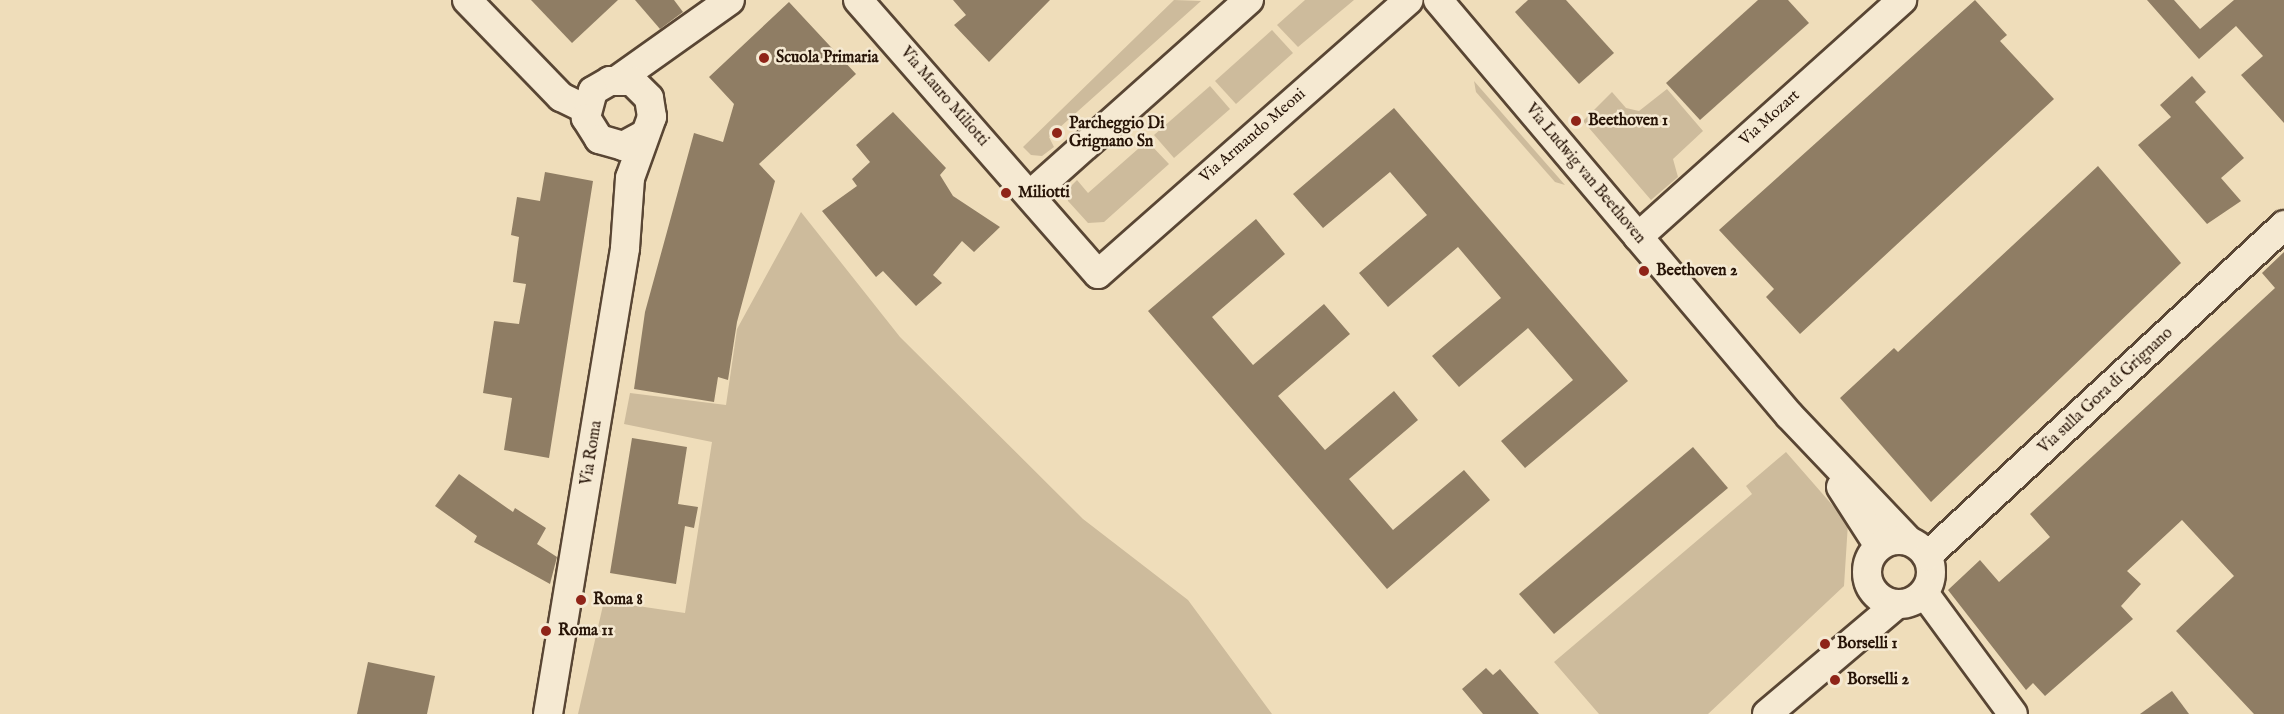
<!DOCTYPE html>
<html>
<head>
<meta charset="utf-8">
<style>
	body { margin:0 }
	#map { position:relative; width:2284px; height:714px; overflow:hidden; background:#efddba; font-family:"IM FELL English",serif }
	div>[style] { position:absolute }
	.green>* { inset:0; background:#cdbb9c }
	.building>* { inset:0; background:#8f7d64 }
	.roads { filter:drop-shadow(2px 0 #594634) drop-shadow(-2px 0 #594634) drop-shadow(0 2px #594634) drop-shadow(0 -2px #594634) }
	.minor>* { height:28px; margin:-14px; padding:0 14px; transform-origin:14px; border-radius:14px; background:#f5e9d2 }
	.minor>.ring { margin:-14px; padding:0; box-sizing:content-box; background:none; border:28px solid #f5e9d2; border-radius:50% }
	.dots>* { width:16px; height:16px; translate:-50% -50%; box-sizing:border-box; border:3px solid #f5e9d2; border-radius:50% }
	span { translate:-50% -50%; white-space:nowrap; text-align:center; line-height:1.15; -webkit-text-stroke:5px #f5e9d2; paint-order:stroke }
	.poi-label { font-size:16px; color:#271407; font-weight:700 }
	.left { translate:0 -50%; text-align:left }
	.street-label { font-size:16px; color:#271407 }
</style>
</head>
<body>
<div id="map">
	<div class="green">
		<div style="clip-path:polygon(1174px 0,1201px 1px,1049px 137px,1054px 147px,1042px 156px,1031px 155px,1023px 147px)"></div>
		<div style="clip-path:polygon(1305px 0,1354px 0,1298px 47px,1277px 25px)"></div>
		<div style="clip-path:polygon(1272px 30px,1293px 53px,1236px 104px,1215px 81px)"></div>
		<div style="clip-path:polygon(1474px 81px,1565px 185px,1555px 182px,1476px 92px)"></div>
		<div style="clip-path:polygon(1210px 86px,1230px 109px,1174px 158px,1154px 135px)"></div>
		<div style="clip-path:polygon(1667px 89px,1703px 131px,1673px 159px,1678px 177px,1651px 200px,1583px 121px,1612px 92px,1626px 108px,1639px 111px)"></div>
		<div style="clip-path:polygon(1147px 141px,1169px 164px,1104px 222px,1088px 223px,1068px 201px,1067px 190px,1077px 180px,1088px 193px)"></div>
		<div style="clip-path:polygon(801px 212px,900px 337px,1083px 519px,1188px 600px,1272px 714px,578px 714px,604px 601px,685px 613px,712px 442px,624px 424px,630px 393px,726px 405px,737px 329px)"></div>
		<div style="clip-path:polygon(1786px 452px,1848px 523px,1844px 586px,1708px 714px,1599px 714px,1554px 662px,1752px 494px,1746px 486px)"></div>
	</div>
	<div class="building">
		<div style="clip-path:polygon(531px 0,618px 0,572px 43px)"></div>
		<div style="clip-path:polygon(635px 0,674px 0,683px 12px,660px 29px)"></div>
		<div style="clip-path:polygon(953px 0,1050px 0,989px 62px,954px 25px,966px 15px)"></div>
		<div style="clip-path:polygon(1528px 0,1566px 0,1614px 53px,1579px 84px,1515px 12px)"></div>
		<div style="clip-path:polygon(1758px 0,1788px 0,1809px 23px,1700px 120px,1666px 83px)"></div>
		<div style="clip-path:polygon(1975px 0,2007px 35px,2000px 41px,2054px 99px,1800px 334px,1766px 297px,1774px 289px,1719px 230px)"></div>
		<div style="clip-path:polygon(2147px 0,2174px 0,2200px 29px,2234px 0,2284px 0,2284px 123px,2241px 75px,2263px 56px,2236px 26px,2199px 59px)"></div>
		<div style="clip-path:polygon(789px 2px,856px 74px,759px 164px,775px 181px,737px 322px,728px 380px,718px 377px,714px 402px,634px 389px,645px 312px,694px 133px,723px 142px,734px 104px,709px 77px)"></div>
		<div style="clip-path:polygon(2192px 76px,2206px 92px,2195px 102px,2244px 158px,2221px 178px,2241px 201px,2207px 224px,2138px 145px,2171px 117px,2160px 105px)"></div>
		<div style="clip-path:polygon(1394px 108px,1628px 381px,1525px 468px,1501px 441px,1573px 380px,1528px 328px,1459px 387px,1432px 356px,1501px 298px,1458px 247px,1388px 307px,1359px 273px,1427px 215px,1390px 172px,1323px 228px,1293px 194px)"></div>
		<div style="clip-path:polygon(893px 112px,946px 168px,940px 175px,953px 196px,1000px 227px,974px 252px,962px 241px,933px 275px,942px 283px,916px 306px,883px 271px,876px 277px,822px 211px,857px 186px,852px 179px,870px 162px,856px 145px)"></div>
		<div style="clip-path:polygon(2098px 166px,2181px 263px,1931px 502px,1840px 398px,1894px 348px,1898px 352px)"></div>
		<div style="clip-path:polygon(545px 172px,593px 181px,549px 458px,504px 450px,512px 398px,483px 393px,494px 321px,519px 324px,526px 284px,513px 282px,519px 237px,511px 235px,517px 197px,540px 201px)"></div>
		<div style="clip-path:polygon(1256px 219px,1285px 254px,1212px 317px,1253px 365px,1324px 304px,1350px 334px,1278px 396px,1325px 450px,1394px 391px,1418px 420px,1349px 479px,1393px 530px,1464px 470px,1490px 500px,1387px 589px,1148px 311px)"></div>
		<div style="clip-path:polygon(2284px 252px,2284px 714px,2254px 714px,2176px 631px,2234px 576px,2182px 520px,2127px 571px,2141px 584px,2121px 606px,2133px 619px,2045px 696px,2033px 683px,2026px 690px,1948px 590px,1980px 560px,1999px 582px,2050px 537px,2030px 514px,2275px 288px,2262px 273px)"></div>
		<div style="clip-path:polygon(632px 438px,687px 447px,678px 504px,698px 507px,694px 528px,685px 526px,676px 584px,610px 573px)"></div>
		<div style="clip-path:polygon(1693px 447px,1728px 488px,1554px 634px,1519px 594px)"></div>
		<div style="clip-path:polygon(459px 474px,513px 512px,515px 508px,546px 528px,537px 544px,557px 557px,550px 584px,474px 542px,477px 536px,435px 506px)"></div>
		<div style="clip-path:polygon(368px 662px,435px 676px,427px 714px,357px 714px)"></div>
		<div style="clip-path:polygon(1486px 668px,1493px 675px,1500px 669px,1539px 714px,1483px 714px,1462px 689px)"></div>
		<div style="clip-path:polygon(2172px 691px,2189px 714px,2140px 714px)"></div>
	</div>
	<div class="roads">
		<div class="minor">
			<div style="left:467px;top:0;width:135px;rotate:45.9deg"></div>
			<div style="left:561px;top:97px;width:28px;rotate:26deg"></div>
			<div style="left:858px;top:0;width:364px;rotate:48.8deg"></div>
			<div style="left:1098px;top:274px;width:414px;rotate:-41.4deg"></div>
			<div style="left:1438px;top:0;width:544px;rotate:49.78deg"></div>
			<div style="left:1789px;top:415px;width:173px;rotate:46.4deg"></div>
			<div style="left:619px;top:79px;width:136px;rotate:-35.4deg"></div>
			<div style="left:1031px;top:194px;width:292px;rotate:-41.7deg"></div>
			<div style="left:1638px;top:237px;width:355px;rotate:-41.9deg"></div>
			<div style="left:1841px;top:487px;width:70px;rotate:57.2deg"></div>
			<div class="ring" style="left:1867px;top:540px;width:36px;height:36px"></div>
			<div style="left:1927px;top:556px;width:487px;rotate:-42.8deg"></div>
			<div style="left:1924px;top:593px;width:150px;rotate:53.7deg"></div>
			<div style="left:548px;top:714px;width:472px;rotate:-80.6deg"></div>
			<div style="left:625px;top:248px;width:70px;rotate:-85.9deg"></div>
			<div style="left:630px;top:178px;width:65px;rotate:-70.2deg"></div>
			<div style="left:652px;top:117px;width:19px;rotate:-99deg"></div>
			<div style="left:649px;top:98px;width:24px;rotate:-135deg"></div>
			<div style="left:632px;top:81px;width:22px;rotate:180deg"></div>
			<div style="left:610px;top:81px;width:20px;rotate:150deg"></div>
			<div style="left:593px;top:91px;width:28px;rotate:105deg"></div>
			<div style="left:586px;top:118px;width:25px;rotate:58deg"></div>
			<div style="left:599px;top:139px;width:25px;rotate:16deg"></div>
			<div style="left:623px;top:146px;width:24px;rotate:-28deg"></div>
			<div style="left:1767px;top:714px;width:169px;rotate:-40.2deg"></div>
		</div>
	</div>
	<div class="dots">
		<div style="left:764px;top:58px;background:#8f2418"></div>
		<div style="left:1576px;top:121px;background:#8f2418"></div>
		<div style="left:1057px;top:133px;background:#8f2418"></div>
		<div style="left:1006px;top:193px;background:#8f2418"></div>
		<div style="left:1644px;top:271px;background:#8f2418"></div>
		<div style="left:581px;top:600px;background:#8f2418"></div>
		<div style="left:546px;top:631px;background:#8f2418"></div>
		<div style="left:1825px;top:644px;background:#8f2418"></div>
		<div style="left:1835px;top:680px;background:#8f2418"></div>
	</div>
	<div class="poi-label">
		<span class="left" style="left:776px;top:58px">Scuola Primaria</span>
		<span class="left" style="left:1588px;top:121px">Beethoven 1</span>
		<span class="left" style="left:1069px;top:133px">Parcheggio Di<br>Grignano Sn</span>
		<span class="left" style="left:1018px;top:193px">Miliotti</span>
		<span class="left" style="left:1656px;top:271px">Beethoven 2</span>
		<span class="left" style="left:593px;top:600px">Roma 8</span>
		<span class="left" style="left:558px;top:631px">Roma 11</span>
		<span class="left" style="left:1837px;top:644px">Borselli 1</span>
		<span class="left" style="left:1847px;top:680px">Borselli 2</span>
	</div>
	<div class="street-label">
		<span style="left:944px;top:97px;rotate:49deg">Via Mauro Miliotti</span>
		<span style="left:1770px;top:118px;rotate:-42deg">Via Mozart</span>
		<span style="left:1253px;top:136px;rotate:-41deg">Via Armando Meoni</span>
		<span style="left:1585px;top:174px;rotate:50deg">Via Ludwig van Beethoven</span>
		<span style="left:2106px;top:391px;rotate:-43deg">Via sulla Gora di Grignano</span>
		<span style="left:592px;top:453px;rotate:-81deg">Via Roma</span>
	</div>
</div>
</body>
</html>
